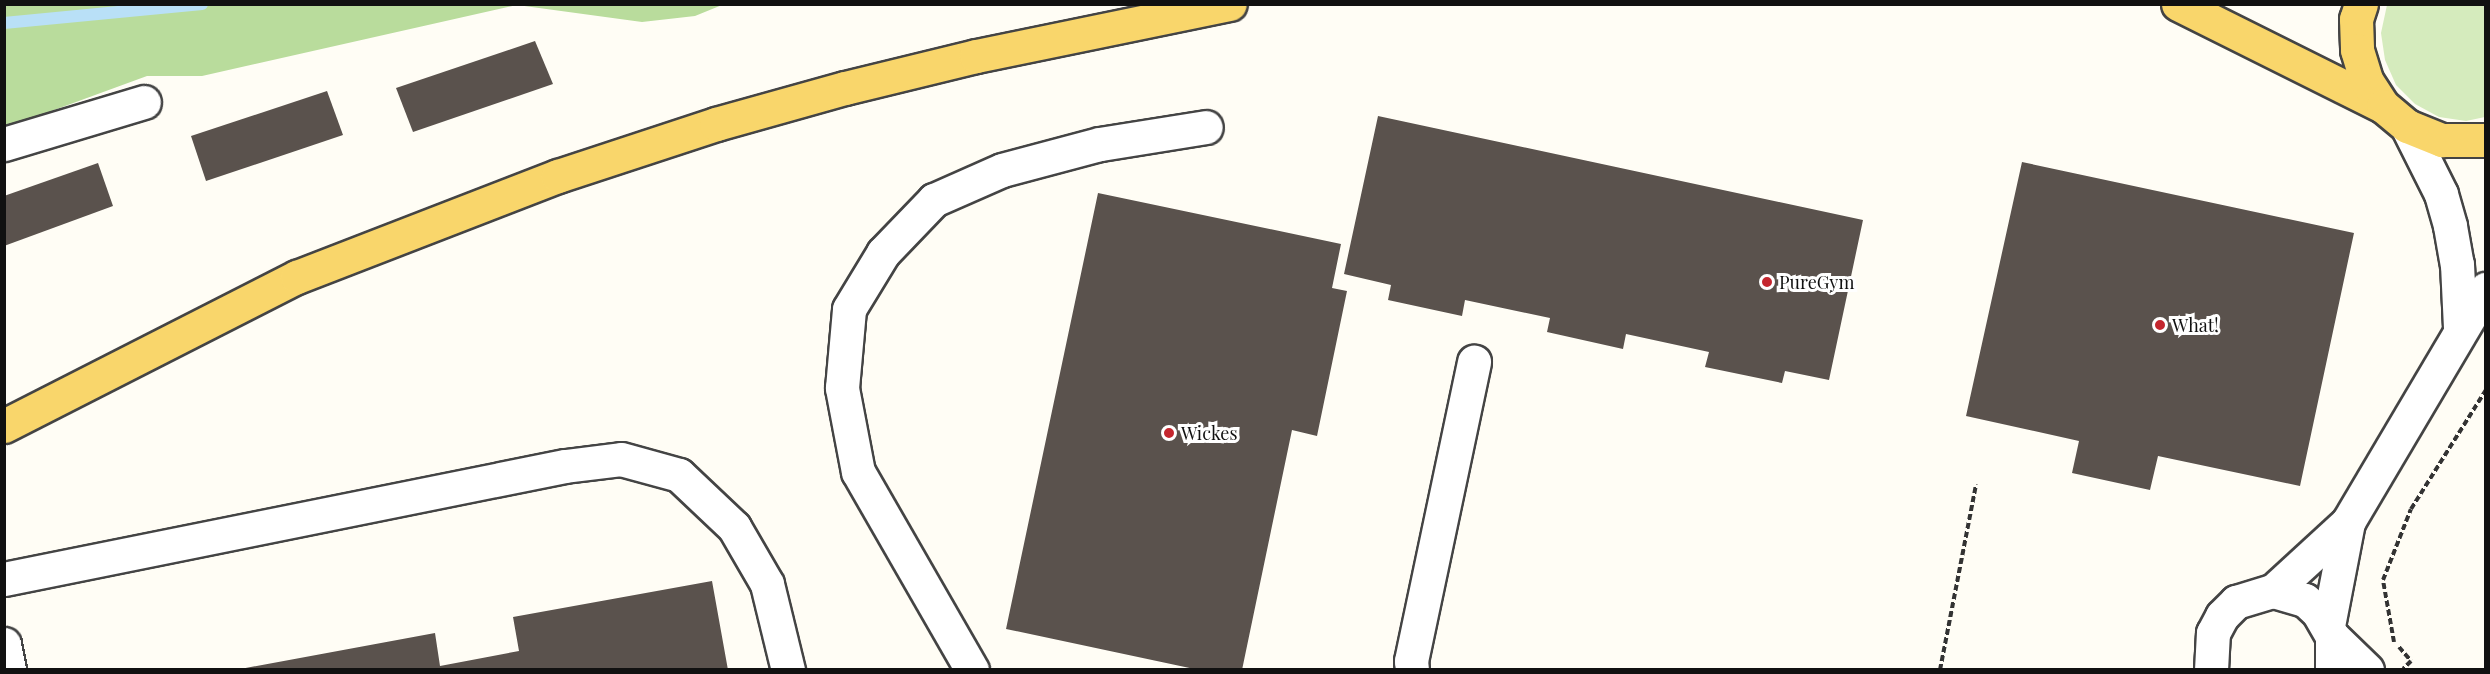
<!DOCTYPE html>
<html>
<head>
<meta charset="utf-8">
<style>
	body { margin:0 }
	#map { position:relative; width:2490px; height:674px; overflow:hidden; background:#fffdf5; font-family:"Playfair Display",serif }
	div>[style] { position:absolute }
	.green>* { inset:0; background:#d5ebbd }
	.forest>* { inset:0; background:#b9dc9c }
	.stream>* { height:12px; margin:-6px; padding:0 6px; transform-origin:6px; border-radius:6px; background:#b9e0f7 }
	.building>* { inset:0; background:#5a524d }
	.path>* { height:4px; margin-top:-2px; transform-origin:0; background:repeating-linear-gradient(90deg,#333 0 6px,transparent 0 9px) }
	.roads { filter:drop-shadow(2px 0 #444) drop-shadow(-2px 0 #444) drop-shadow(0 2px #444) drop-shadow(0 -2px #444) }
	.minor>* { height:33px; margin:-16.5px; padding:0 16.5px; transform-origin:16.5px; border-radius:16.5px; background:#fff }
	.major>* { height:33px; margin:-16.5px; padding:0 16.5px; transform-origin:16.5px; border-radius:16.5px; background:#f9d66b }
	.dots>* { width:16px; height:16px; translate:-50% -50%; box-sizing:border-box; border:3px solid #fff; border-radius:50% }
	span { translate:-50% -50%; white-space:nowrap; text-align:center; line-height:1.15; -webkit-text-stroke:6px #fff; paint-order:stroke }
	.poi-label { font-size:18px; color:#111 }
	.left { translate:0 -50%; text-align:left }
	.frame { position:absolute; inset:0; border:6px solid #111; pointer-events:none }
</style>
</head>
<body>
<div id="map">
	<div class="green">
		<div style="clip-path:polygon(2387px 5px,2485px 5px,2485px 117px,2466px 121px,2439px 117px,2415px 104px,2396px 85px,2385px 60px,2381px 33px)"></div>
	</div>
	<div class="forest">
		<div style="clip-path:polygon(5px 5px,722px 5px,695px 16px,642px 22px,517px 5px,202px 76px,147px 76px,5px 128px)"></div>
	</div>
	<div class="stream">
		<div style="left:4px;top:23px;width:199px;rotate:-5.5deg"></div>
	</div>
	<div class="building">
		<div style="clip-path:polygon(535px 41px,553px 84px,413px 132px,396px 88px)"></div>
		<div style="clip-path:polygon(327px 91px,343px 135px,206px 181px,191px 136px)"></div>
		<div style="clip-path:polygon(1378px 116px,1863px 220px,1829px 380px,1785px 371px,1782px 383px,1705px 367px,1709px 352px,1626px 334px,1623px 349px,1547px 332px,1550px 318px,1465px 300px,1462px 316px,1388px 300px,1391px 285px,1344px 274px)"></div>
		<div style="clip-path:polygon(2022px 162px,2354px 233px,2300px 486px,2158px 456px,2150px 490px,2072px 473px,2079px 441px,1966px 416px)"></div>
		<div style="clip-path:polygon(98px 163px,113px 206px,4px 246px,4px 196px)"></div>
		<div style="clip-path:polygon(1098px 193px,1341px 244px,1332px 288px,1347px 291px,1317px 436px,1292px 430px,1242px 670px,1199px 670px,1006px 629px)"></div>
		<div style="clip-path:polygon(712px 581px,728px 670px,235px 670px,435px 633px,440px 666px,519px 651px,513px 617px)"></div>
	</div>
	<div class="path">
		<div style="left:2394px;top:642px;width:63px;rotate:-100.1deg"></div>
		<div style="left:2383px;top:580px;width:76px;rotate:-68.5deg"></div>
		<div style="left:2411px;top:509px;width:141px;rotate:-57.8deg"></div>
		<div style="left:2399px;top:647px;width:18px;rotate:49deg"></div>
		<div style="left:2411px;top:661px;width:11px;rotate:135deg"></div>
		<div style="left:1940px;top:670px;width:189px;rotate:-79deg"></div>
	</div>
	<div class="roads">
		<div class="minor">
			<div style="left:2407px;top:126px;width:76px;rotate:63.4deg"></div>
			<div style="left:2441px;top:194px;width:33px;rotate:74deg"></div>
			<div style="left:2450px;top:226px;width:39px;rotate:80deg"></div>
			<div style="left:2457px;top:264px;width:64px;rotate:87.3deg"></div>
			<div style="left:4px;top:144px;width:146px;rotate:-16.7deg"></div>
			<div style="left:4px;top:579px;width:572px;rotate:-11.39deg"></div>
			<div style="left:565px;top:466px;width:56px;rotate:-7.1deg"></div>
			<div style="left:621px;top:459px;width:60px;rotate:15.4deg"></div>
			<div style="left:679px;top:475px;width:76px;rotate:43.4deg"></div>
			<div style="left:734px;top:527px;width:66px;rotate:59.9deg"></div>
			<div style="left:767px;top:584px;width:89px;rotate:76.3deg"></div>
			<div style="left:2273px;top:591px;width:102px;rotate:-42.6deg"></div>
			<div style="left:2348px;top:522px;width:271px;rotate:-59.4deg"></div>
			<div style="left:2328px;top:626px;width:106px;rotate:-79.1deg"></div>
			<div style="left:2332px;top:636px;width:49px;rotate:44.2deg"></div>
			<div style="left:4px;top:644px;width:26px;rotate:79deg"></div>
			<div style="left:972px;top:670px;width:228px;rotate:-119.9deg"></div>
			<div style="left:858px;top:472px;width:86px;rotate:-100.8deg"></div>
			<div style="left:842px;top:388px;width:79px;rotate:-84.9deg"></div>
			<div style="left:849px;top:309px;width:66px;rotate:-58.7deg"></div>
			<div style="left:883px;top:253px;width:74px;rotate:-46.1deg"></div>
			<div style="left:934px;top:200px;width:74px;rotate:-23.8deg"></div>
			<div style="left:1002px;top:170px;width:101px;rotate:-14.9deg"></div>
			<div style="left:1100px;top:144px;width:107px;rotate:-9.1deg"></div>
			<div style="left:1412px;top:670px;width:9px;rotate:-96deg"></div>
			<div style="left:1411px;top:661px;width:306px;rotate:-78.1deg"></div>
			<div style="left:2211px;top:670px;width:37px;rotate:-87deg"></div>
			<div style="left:2213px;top:633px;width:19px;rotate:-62deg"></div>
			<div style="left:2222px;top:616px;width:20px;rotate:-45deg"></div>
			<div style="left:2236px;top:602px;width:39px;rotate:-17deg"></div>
			<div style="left:2273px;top:591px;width:33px;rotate:16deg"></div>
			<div style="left:2305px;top:600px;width:18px;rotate:43deg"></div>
			<div style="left:2318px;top:612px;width:28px;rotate:60deg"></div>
			<div style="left:2332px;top:636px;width:34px;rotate:90deg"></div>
		</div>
		<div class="major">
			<div style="left:2178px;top:4px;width:229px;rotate:26.5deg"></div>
			<div style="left:2361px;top:4px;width:16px;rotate:108deg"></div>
			<div style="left:2356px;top:19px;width:31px;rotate:88deg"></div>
			<div style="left:2357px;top:50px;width:31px;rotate:73deg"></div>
			<div style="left:2366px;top:80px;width:31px;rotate:57deg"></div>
			<div style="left:2383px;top:106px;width:31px;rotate:40deg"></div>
			<div style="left:2407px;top:126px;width:38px;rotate:22deg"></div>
			<div style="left:2442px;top:140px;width:44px"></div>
			<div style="left:4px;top:426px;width:329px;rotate:-27deg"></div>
			<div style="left:297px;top:277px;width:280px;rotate:-21.2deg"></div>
			<div style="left:558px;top:176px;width:166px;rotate:-18.2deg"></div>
			<div style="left:716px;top:124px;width:134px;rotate:-15.6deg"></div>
			<div style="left:845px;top:88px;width:135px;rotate:-13.7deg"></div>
			<div style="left:976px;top:56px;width:259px;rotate:-11.6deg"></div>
		</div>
	</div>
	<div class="dots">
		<div style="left:1767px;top:282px;background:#c4262e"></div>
		<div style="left:2160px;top:325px;background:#c4262e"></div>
		<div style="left:1169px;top:433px;background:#c4262e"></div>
	</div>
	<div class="poi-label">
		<span class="left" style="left:1779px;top:282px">PureGym</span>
		<span class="left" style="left:2172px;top:325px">What!</span>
		<span class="left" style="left:1181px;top:433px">Wickes</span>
	</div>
	<div class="frame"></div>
</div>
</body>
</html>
